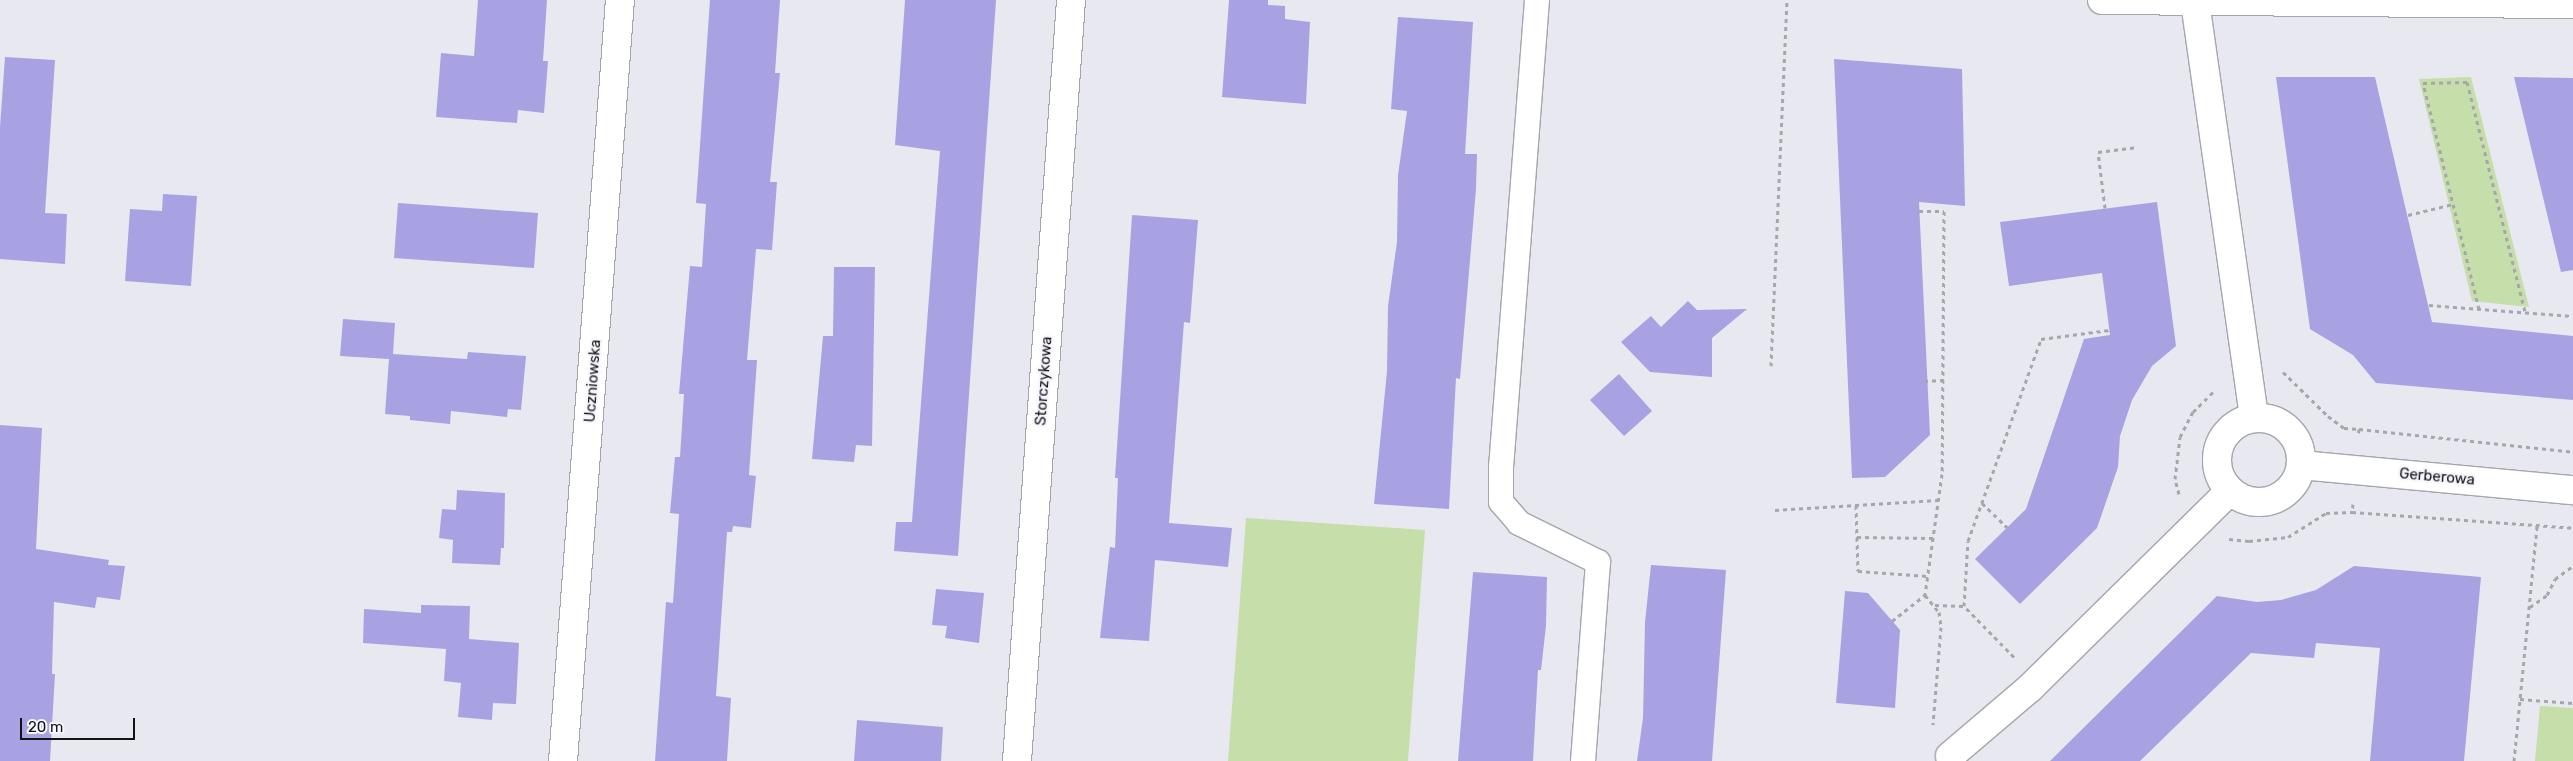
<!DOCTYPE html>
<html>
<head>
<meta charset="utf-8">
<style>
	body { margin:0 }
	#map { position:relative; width:2573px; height:761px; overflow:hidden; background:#e8e8f1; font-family:Rubik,sans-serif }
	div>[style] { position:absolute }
	.green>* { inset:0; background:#c5deaa }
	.building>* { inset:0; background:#a8a2e2 }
	.path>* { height:3px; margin-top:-1.5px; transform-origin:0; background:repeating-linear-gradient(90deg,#a6a6ad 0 4px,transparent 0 8px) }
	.roads { filter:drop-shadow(1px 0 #a5a5ac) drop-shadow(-1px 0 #a5a5ac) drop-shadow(0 1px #a5a5ac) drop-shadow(0 -1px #a5a5ac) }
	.service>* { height:24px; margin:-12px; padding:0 12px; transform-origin:12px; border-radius:12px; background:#fff }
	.minor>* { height:28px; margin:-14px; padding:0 14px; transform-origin:14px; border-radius:14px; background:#fff }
	.minor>.ring { margin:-14px; padding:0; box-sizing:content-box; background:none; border:28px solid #fff; border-radius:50% }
	span { translate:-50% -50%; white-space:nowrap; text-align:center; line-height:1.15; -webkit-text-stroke:4.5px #f6f6fe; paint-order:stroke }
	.street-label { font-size:15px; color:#131316 }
	.scale { position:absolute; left:20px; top:718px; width:115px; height:22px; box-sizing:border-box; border:2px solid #131316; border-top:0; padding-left:6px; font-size:15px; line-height:18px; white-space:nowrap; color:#131316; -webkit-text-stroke:4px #f6f6fe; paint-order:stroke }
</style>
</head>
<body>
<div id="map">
	<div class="green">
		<div style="clip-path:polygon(2471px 77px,2529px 307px,2472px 301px,2419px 79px)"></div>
		<div style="clip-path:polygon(1246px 518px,1425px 530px,1408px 761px,1228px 761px)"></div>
		<div style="clip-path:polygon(2540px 706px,2573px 708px,2573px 761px,2535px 761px)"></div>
	</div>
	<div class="building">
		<div style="clip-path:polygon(478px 0,547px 0,543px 61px,548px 61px,544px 113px,518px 110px,517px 123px,436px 117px,441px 53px,474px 56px)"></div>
		<div style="clip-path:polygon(710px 0,780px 0,775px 73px,780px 73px,770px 182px,777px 182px,772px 250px,756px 249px,747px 360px,757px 360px,749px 475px,756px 476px,751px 528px,733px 526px,732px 532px,727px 532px,716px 696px,731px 698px,727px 761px,655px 761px,666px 602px,673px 603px,679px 514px,670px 513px,675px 457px,680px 457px,684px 394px,679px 394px,690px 266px,702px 267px,706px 204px,696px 203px)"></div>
		<div style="clip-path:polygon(905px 0,996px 0,958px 556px,894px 551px,896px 522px,912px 522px,940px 151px,895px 145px)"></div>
		<div style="clip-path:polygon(1229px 0,1268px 0,1268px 5px,1285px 6px,1285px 19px,1310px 22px,1306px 104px,1222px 97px)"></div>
		<div style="clip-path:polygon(1398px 17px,1473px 22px,1465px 154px,1477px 154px,1476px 189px,1460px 379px,1456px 378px,1449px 509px,1374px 504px,1387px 371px,1388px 306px,1397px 242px,1398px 175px,1407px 111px,1391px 109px)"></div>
		<div style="clip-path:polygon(5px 57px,55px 60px,45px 213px,67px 214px,65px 264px,0 259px,0 127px)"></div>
		<div style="clip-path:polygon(1834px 59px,1962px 69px,1965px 206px,1919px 202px,1930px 435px,1885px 477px,1852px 478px)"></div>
		<div style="clip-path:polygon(2276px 77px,2375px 77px,2432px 322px,2573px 336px,2573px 400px,2376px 383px,2353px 355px,2310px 329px)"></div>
		<div style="clip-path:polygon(2514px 77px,2573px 78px,2573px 270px,2561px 272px)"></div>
		<div style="clip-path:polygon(163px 194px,197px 196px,191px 286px,125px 281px,130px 209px,162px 211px)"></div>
		<div style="clip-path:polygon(2157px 202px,2176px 346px,2152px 366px,2132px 400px,2120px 436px,2118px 467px,2097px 528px,2020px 604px,1975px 559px,2026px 509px,2084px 339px,2110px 335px,2102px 273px,2009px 286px,2000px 222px)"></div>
		<div style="clip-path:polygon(398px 203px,538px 213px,534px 268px,394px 258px)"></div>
		<div style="clip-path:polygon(1132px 215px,1198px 220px,1190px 323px,1184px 322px,1169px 523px,1232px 528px,1228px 567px,1155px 560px,1149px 641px,1100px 638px,1110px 547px,1115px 548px,1118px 478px,1115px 478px)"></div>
		<div style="clip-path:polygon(834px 267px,875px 267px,872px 446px,856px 445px,854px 462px,812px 459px,823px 336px,833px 336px)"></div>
		<div style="clip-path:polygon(1688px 301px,1697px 310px,1747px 309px,1712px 338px,1712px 377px,1650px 372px,1621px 342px,1651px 316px,1661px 327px)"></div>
		<div style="clip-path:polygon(343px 319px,395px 323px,393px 354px,467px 359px,468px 352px,526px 356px,521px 410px,508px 409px,507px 417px,451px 411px,450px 424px,410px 420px,410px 416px,385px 414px,389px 359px,340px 356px)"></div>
		<div style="clip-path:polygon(1619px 374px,1652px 411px,1624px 436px,1590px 400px)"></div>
		<div style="clip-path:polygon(0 425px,42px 428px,36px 549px,109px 560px,108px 565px,125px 566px,120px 600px,97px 597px,95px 608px,54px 602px,52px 674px,55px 674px,50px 761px,0 761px)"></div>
		<div style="clip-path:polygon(457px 490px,505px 493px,504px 548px,501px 548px,500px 565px,452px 563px,453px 540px,439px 538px,442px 509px,456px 510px)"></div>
		<div style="clip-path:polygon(1651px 565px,1726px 570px,1712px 761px,1637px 761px,1643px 718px,1645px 622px)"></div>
		<div style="clip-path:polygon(2354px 566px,2481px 577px,2464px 761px,2370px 761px,2380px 648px,2316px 643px,2314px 658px,2251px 653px,2140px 761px,2050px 761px,2217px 596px,2257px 602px,2281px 600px,2316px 590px)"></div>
		<div style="clip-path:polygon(1473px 572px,1547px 577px,1546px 626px,1541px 670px,1538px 670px,1533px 761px,1458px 761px)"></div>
		<div style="clip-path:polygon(936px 589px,984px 593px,979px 643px,945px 638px,947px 626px,932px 625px)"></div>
		<div style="clip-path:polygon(1845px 591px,1868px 593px,1900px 630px,1895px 708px,1836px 703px)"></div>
		<div style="clip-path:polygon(421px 605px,470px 606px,469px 639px,519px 643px,516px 704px,493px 703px,492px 720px,458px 717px,461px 683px,444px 681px,446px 649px,363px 643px,364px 609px,421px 613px)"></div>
		<div style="clip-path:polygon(857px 720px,943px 727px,941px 761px,854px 761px)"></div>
	</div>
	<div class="path">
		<div style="left:2105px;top:208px;width:56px;rotate:-97.1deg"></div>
		<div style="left:2098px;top:152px;width:40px;rotate:-7.1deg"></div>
		<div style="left:1919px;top:211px;width:25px"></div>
		<div style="left:1944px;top:211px;width:263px;rotate:90.4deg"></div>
		<div style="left:1942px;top:474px;width:122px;rotate:98deg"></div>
		<div style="left:1925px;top:595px;width:22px;rotate:51deg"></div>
		<div style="left:1939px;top:612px;width:15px;rotate:82deg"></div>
		<div style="left:1941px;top:627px;width:98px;rotate:94.7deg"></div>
		<div style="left:2408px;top:215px;width:46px;rotate:-13.7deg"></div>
		<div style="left:2429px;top:305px;width:144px;rotate:4.4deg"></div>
		<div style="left:2479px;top:309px;width:233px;rotate:-103.9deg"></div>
		<div style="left:2423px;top:83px;width:44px;rotate:-1.3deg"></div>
		<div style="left:2467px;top:82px;width:237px;rotate:75.8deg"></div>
		<div style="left:1771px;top:366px;width:366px;rotate:-87.5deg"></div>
		<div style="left:2283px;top:372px;width:63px;rotate:44.4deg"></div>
		<div style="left:2328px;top:416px;width:20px;rotate:37deg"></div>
		<div style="left:2344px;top:428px;width:15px;rotate:4deg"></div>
		<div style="left:2359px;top:429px;width:7px;rotate:98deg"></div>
		<div style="left:1924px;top:381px;width:20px;rotate:-3deg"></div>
		<div style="left:2359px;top:429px;width:215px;rotate:6.1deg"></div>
		<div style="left:2179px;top:494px;width:16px;rotate:-105deg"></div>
		<div style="left:2175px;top:479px;width:42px;rotate:-83.2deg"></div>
		<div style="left:2180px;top:437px;width:28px;rotate:-63deg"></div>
		<div style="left:2193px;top:412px;width:30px;rotate:-45deg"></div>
		<div style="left:1982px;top:503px;width:35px;rotate:44deg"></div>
		<div style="left:2353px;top:504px;width:8px;rotate:97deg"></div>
		<div style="left:2352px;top:512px;width:222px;rotate:4.1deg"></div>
		<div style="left:1856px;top:505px;width:66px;rotate:88.3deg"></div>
		<div style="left:1858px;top:571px;width:70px;rotate:4.1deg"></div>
		<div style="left:1775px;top:510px;width:163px;rotate:-3.5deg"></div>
		<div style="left:1857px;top:537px;width:76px;rotate:0.8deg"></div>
		<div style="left:2229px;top:539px;width:20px;rotate:6deg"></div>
		<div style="left:2249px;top:541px;width:39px;rotate:-6deg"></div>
		<div style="left:2288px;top:537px;width:45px;rotate:-32.3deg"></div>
		<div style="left:2326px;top:513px;width:26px;rotate:-2deg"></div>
		<div style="left:1935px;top:605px;width:29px;rotate:2deg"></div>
		<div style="left:2530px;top:607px;width:21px;rotate:-35deg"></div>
		<div style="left:2547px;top:595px;width:18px;rotate:-63deg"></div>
		<div style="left:2555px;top:579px;width:22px;rotate:-36deg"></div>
		<div style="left:1892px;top:621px;width:42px;rotate:-38.2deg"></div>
		<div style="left:2014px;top:657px;width:71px;rotate:-134.4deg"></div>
		<div style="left:1964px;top:606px;width:65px;rotate:-86.5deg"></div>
		<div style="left:1968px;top:541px;width:215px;rotate:-70.1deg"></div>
		<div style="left:2041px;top:339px;width:69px;rotate:-7.5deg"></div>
		<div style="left:2520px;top:699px;width:53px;rotate:4.3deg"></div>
		<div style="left:2514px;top:761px;width:237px;rotate:-84.4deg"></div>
	</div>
	<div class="roads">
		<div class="service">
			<div style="left:1537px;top:0;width:467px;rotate:94.4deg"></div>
			<div style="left:1501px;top:466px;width:36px;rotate:90deg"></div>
			<div style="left:1501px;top:502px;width:28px;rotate:49deg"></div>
			<div style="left:1519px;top:523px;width:88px;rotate:26.3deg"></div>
			<div style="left:1598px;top:562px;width:200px;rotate:94.3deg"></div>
		</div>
		<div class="minor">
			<div style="left:2102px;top:0;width:471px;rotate:0.5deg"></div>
			<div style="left:2195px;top:2px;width:420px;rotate:81.9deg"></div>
			<div class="ring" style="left:2217px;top:418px;width:56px;height:56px"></div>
			<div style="left:2301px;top:465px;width:273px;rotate:5.3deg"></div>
			<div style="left:1950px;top:756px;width:105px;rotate:-40.4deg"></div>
			<div style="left:2030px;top:688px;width:281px;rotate:-44.6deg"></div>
			<div style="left:563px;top:761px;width:763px;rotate:-85.72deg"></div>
			<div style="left:1017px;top:761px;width:763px;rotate:-85.94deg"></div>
		</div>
	</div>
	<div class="street-label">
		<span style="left:593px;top:381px;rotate:-86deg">Uczniowska</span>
		<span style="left:1044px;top:381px;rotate:-86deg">Storczykowa</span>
		<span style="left:2437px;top:477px;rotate:5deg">Gerberowa</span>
	</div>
	<div class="scale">20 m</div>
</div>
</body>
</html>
